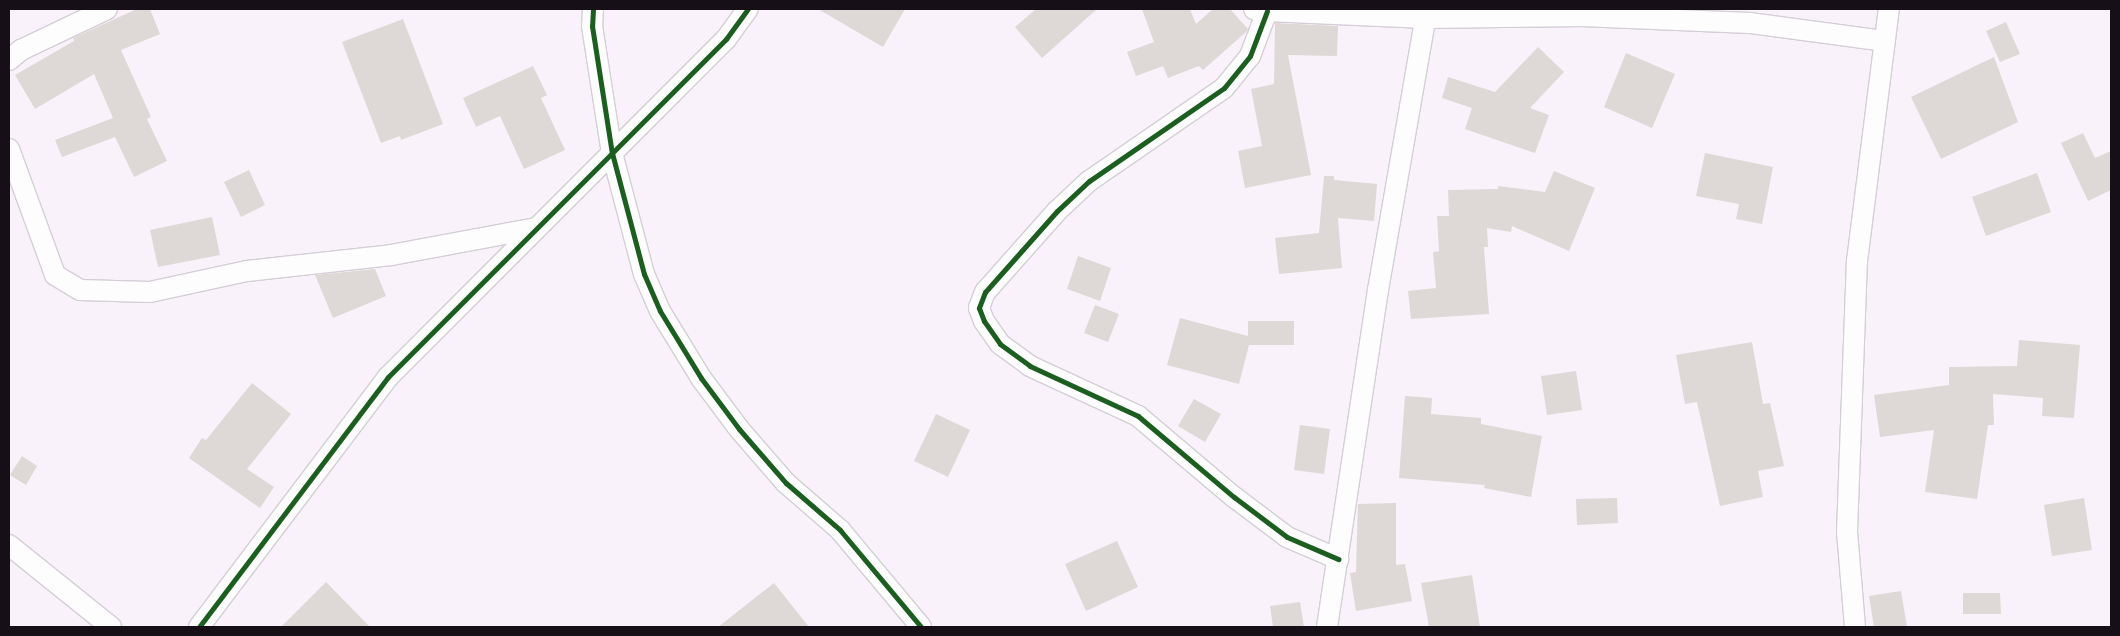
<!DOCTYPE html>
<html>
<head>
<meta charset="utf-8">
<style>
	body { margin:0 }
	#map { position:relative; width:2120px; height:636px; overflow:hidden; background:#f9f2fa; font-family:Quicksand,sans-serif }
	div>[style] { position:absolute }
	.building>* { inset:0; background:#ded8d6 }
	.roads { filter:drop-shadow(1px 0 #d5ced7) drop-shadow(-1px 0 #d5ced7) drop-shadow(0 1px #d5ced7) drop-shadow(0 -1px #d5ced7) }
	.minor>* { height:20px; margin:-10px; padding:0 10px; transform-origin:10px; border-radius:10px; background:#fefdfe }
	.cycleway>* { height:5px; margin:-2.5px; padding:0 2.5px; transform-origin:2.5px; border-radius:2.5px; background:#1b5e20 }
	span { translate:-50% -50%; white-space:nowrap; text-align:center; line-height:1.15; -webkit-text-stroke:4.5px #fff; paint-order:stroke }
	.frame { position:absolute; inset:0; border:10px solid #170f18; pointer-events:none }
</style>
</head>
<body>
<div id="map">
	<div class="building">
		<div style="clip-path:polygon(137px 9px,150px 9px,160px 34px,121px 50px,151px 117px,147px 119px,167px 161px,134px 177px,115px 137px,62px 157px,55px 140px,113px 118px,94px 74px,35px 109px,15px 75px,74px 41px,73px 38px)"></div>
		<div style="clip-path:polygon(818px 9px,905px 9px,883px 47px)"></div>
		<div style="clip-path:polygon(1036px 9px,1097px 9px,1042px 58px,1015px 27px)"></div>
		<div style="clip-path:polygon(1142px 9px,1190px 9px,1196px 24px,1213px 9px,1230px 9px,1248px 29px,1246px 32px,1203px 70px,1199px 66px,1168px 78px,1163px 66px,1136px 76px,1127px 52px,1154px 42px)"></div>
		<div style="clip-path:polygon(403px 19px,443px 124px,401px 140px,400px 136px,381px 143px,342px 42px)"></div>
		<div style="clip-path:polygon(2006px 22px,2020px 54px,2000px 62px,1986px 31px)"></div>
		<div style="clip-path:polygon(1275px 23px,1338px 26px,1337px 56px,1288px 55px,1311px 175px,1245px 188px,1238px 151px,1262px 146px,1251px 89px,1274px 84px)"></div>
		<div style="clip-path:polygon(1538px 47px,1564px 72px,1530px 108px,1549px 115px,1535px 153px,1465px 129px,1472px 108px,1442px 98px,1448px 77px,1495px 92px)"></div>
		<div style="clip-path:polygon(1626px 53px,1675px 74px,1652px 128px,1604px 107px)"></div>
		<div style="clip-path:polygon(1994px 57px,2018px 122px,1941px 159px,1911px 97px)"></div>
		<div style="clip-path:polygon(533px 66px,547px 95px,541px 98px,565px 150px,524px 169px,500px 116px,476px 127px,463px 98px)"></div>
		<div style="clip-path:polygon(2083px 133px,2095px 158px,2111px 151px,2111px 190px,2088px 201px,2061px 143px)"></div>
		<div style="clip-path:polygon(1705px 153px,1773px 167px,1762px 224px,1736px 219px,1739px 204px,1696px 196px)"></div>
		<div style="clip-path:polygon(249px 170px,265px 205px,241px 217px,224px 182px)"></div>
		<div style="clip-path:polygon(1554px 171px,1595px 188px,1569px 251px,1512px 226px,1511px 232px,1487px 228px,1488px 247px,1484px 247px,1489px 314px,1411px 319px,1408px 291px,1436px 288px,1433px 252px,1439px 251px,1437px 216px,1449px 216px,1448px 190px,1498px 189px,1498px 186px,1545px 192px)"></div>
		<div style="clip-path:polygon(2037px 173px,2051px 212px,1986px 236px,1972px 197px)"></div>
		<div style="clip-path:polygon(1324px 176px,1334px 176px,1334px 180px,1377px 184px,1374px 221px,1338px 218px,1342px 268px,1279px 274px,1275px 238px,1319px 233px)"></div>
		<div style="clip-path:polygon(212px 217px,220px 255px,158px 267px,150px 230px)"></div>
		<div style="clip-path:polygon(1078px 256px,1111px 268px,1100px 301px,1067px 289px)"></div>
		<div style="clip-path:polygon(375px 269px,386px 296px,333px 318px,315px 275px)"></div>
		<div style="clip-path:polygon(1095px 305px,1119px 314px,1108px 342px,1084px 333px)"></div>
		<div style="clip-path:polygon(1180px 318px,1248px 336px,1248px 321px,1294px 321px,1294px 345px,1249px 345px,1239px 384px,1167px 365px)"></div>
		<div style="clip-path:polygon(2019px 340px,2080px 345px,2074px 418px,2042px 416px,2043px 398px,1993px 394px,1994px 425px,1988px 425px,1977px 499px,1925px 492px,1934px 430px,1880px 437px,1874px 395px,1949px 385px,1949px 367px,2017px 366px)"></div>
		<div style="clip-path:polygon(1752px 342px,1763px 404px,1770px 403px,1784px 466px,1758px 471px,1763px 497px,1720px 506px,1697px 402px,1685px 404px,1676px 355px)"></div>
		<div style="clip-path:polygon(1576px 371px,1582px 410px,1547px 415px,1541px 376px)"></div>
		<div style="clip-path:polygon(252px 383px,291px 414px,247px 469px,274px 487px,260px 508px,189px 458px,202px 438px,206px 440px)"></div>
		<div style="clip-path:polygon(1405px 396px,1432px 398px,1431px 414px,1481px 418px,1481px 424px,1542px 436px,1531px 497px,1484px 488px,1485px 485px,1399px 478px)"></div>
		<div style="clip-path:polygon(1194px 399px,1221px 414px,1205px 442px,1178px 426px)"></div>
		<div style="clip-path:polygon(936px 414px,970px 430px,948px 477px,914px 461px)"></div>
		<div style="clip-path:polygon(1300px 425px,1330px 429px,1324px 474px,1294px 470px)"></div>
		<div style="clip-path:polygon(22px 456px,37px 466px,26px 485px,10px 475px)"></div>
		<div style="clip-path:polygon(1617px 498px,1618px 523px,1577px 525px,1576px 499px)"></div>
		<div style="clip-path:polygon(2084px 498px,2092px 550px,2052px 556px,2044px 505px)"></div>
		<div style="clip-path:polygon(1396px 503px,1396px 565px,1405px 564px,1412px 601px,1356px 611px,1350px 573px,1356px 572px,1358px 504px)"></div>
		<div style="clip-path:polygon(1117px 541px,1138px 587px,1086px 611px,1065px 564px)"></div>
		<div style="clip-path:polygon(1472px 575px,1480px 627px,1429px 627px,1421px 583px)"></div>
		<div style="clip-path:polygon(326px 582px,370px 627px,281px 627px)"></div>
		<div style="clip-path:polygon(774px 583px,809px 627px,718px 627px)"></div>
		<div style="clip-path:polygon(1901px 591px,1907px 627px,1874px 627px,1869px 596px)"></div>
		<div style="clip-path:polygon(1963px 593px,2000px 593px,2001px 614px,1963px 614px)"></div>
		<div style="clip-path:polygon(1300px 602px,1304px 627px,1273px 627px,1270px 606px)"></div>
	</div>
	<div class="roads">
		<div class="minor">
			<div style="left:593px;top:9px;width:17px;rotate:93deg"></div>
			<div style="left:592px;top:26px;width:129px;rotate:81.1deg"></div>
			<div style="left:612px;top:153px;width:125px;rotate:75.2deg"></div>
			<div style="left:644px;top:274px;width:40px;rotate:66.6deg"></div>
			<div style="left:660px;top:311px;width:79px;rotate:58.5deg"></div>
			<div style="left:701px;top:378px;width:64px;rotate:53.3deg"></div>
			<div style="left:739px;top:429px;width:72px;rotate:49deg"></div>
			<div style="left:786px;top:483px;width:72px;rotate:41deg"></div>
			<div style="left:840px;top:530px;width:126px;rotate:50.1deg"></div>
			<div style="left:1254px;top:9px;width:13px;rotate:9deg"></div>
			<div style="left:1267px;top:11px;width:158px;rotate:2.5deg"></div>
			<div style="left:1425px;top:18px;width:156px;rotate:-0.7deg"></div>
			<div style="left:1581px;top:16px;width:169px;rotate:2.4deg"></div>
			<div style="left:1750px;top:23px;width:136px;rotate:7.6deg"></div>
			<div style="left:1267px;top:11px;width:48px;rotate:110.7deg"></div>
			<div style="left:1250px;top:56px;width:41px;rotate:129.1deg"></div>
			<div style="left:1224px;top:88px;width:164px;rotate:145.4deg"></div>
			<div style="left:1089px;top:181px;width:44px;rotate:136.8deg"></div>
			<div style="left:1057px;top:211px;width:108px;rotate:131.6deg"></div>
			<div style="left:985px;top:292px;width:17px;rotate:111deg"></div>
			<div style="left:979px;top:308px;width:14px;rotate:69deg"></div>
			<div style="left:984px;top:321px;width:28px;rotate:55deg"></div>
			<div style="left:1000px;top:344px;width:37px;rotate:36deg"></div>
			<div style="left:1030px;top:366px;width:119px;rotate:24.8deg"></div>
			<div style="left:1138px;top:416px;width:126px;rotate:40.2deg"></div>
			<div style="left:1234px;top:497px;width:66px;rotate:37deg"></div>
			<div style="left:1287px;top:537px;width:56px;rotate:23.3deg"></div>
			<div style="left:9px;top:60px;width:16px;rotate:-40deg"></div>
			<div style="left:21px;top:50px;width:95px;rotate:-25.5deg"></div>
			<div style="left:9px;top:149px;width:134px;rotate:69.9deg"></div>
			<div style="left:55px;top:275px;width:29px;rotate:31deg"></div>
			<div style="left:80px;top:290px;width:70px;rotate:1.6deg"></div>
			<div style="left:150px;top:292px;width:99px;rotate:-12.2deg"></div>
			<div style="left:247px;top:271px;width:145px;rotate:-6.3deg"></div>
			<div style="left:391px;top:255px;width:147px;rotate:-10.5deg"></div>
			<div style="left:9px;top:545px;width:131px;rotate:38.8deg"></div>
			<div style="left:199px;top:627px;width:313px;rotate:-52.9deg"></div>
			<div style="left:388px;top:377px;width:478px;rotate:-45deg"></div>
			<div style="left:726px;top:39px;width:37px;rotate:-54deg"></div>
			<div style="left:1327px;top:627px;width:341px;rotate:-81.4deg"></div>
			<div style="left:1378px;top:290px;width:285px;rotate:-80.1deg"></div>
			<div style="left:1855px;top:627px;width:95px;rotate:-94.8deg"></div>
			<div style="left:1847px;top:532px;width:271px;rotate:-87.9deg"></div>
			<div style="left:1857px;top:261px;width:254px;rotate:-82.8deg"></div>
		</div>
	</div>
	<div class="cycleway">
		<div style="left:593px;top:9px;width:17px;rotate:93deg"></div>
		<div style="left:592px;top:26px;width:129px;rotate:81.1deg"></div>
		<div style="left:612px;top:153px;width:125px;rotate:75.2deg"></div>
		<div style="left:644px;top:274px;width:40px;rotate:66.6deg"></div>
		<div style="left:660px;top:311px;width:79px;rotate:58.5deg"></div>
		<div style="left:701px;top:378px;width:64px;rotate:53.3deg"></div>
		<div style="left:739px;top:429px;width:72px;rotate:49deg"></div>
		<div style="left:786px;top:483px;width:72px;rotate:41deg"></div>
		<div style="left:840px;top:530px;width:126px;rotate:50.1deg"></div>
		<div style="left:1267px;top:11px;width:48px;rotate:110.7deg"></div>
		<div style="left:1250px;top:56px;width:41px;rotate:129.1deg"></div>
		<div style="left:1224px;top:88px;width:164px;rotate:145.4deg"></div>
		<div style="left:1089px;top:181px;width:44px;rotate:136.8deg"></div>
		<div style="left:1057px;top:211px;width:108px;rotate:131.6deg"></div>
		<div style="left:985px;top:292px;width:17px;rotate:111deg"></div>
		<div style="left:979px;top:308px;width:14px;rotate:69deg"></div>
		<div style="left:984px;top:321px;width:28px;rotate:55deg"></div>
		<div style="left:1000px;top:344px;width:37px;rotate:36deg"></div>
		<div style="left:1030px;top:366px;width:119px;rotate:24.8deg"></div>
		<div style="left:1138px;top:416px;width:126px;rotate:40.2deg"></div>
		<div style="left:1234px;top:497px;width:66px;rotate:37deg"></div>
		<div style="left:1287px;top:537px;width:56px;rotate:23.3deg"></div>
		<div style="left:199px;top:627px;width:313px;rotate:-52.9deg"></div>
		<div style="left:388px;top:377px;width:478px;rotate:-45deg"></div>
		<div style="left:726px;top:39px;width:37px;rotate:-54deg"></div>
	</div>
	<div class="frame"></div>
</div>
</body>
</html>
